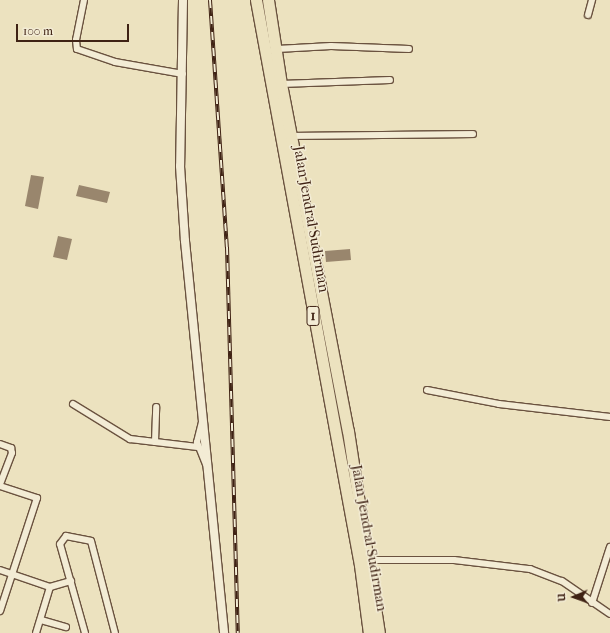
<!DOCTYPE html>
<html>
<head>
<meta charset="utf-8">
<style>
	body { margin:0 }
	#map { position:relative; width:610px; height:633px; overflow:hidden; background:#ece2bf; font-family:"IM FELL French Canon",serif }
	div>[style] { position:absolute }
	.building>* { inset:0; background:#99866d }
	.roads { filter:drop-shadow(1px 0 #6a523f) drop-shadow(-1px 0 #6a523f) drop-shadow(0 1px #6a523f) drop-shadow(0 -1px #6a523f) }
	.street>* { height:6px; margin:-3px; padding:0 3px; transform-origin:3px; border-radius:3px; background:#f3ecd5 }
	.secondary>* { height:8px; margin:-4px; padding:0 4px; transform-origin:4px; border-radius:4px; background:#f3ecd5 }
	.highway>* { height:11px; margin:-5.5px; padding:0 5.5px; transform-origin:5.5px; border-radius:5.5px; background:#ece2bf }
	.rail>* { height:4px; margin-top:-2px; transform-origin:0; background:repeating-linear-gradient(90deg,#f3ecd5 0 8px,#3f2214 0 16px); box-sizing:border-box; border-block:1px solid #3f2214 }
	span { translate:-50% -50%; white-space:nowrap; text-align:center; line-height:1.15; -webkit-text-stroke:3px #f3ecd5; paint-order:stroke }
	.shield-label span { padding:1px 3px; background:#f3ecd5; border:1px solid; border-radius:3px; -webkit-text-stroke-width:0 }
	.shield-label { font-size:14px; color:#3f2214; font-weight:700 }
	.street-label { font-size:15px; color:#3f2214 }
	.north { position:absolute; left:554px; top:577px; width:40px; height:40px; -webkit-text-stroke:3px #f3ecd5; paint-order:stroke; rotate:268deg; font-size:11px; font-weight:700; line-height:16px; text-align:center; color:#3f2214 }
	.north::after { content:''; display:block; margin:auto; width:14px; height:18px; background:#3f2214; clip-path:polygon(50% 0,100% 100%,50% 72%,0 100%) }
	.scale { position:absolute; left:16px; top:24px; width:113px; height:18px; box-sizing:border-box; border:2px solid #3f2214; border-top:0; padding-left:5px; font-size:12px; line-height:14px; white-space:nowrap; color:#3f2214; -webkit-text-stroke:3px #f3ecd5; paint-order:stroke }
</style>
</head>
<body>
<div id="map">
	<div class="building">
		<div style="clip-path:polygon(31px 175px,44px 177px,38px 209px,25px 206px)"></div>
		<div style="clip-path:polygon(79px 185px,110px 192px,107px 203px,76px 196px)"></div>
		<div style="clip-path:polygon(58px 236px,72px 239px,67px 260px,53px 257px)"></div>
		<div style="clip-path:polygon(350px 249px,351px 260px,326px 262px,325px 251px)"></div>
	</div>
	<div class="roads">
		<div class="street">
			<div style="left:84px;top:0;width:41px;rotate:101.3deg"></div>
			<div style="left:76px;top:40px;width:9px;rotate:84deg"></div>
			<div style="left:77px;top:49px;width:40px;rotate:18.9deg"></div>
			<div style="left:115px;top:62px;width:69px;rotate:10deg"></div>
			<div style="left:588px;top:15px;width:16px;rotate:-75deg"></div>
			<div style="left:277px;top:49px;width:54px;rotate:-3.2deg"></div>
			<div style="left:331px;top:46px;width:78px;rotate:2.2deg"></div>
			<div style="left:281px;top:84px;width:109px;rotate:-2.1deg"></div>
			<div style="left:291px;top:136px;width:182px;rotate:-0.6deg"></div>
			<div style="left:427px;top:390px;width:73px;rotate:11deg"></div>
			<div style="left:499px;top:404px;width:112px;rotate:6.7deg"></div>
			<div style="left:73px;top:404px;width:67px;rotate:31.6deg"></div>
			<div style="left:130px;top:439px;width:68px;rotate:6.7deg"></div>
			<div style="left:202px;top:422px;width:21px;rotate:104deg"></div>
			<div style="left:197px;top:442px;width:24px;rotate:68deg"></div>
			<div style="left:155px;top:442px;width:35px;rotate:-88deg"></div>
			<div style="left:0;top:444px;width:12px;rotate:20deg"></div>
			<div style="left:11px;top:448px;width:5px;rotate:79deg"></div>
			<div style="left:12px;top:453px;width:34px;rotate:111deg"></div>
			<div style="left:0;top:486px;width:39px;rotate:18deg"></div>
			<div style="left:37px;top:498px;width:119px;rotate:108.1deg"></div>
			<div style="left:370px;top:560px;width:84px"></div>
			<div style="left:454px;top:560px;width:77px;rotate:6.8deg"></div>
			<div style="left:530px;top:569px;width:34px;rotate:21deg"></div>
			<div style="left:562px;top:581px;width:58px;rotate:34.5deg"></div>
			<div style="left:0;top:570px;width:53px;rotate:18.8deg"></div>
			<div style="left:50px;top:587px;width:48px;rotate:106.9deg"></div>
			<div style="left:50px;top:587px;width:22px;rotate:-16deg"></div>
			<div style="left:592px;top:603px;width:59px;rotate:-72.2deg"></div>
			<div style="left:41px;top:620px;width:26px;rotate:16deg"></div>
			<div style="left:85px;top:633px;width:92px;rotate:-105.7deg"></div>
			<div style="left:60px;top:544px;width:10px;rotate:-53deg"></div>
			<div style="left:66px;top:536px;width:25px;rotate:11deg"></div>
			<div style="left:91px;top:541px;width:95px;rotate:75.4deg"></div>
		</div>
		<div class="secondary">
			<div style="left:183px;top:0;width:166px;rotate:91deg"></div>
			<div style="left:180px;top:166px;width:75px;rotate:86.2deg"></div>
			<div style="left:185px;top:241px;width:394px;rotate:84.3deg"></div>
		</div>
		<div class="highway">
			<div style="left:256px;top:0;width:574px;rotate:79.57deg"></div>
			<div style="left:360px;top:565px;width:69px;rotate:82.5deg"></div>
			<div style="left:268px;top:0;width:85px;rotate:81.2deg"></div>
			<div style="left:281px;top:84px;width:353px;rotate:79.1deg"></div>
			<div style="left:348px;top:431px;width:204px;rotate:81.3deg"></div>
		</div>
	</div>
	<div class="rail">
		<div style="left:210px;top:0;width:248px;rotate:86.1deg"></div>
		<div style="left:227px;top:247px;width:386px;rotate:88.4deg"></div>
	</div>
	<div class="shield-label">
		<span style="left:313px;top:316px">1</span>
	</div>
	<div class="street-label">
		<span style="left:311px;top:219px;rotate:80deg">Jalan Jendral Sudirman</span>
		<span style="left:369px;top:538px;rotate:80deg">Jalan Jendral Sudirman</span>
	</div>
	<div class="north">U</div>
	<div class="scale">100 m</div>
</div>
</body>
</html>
